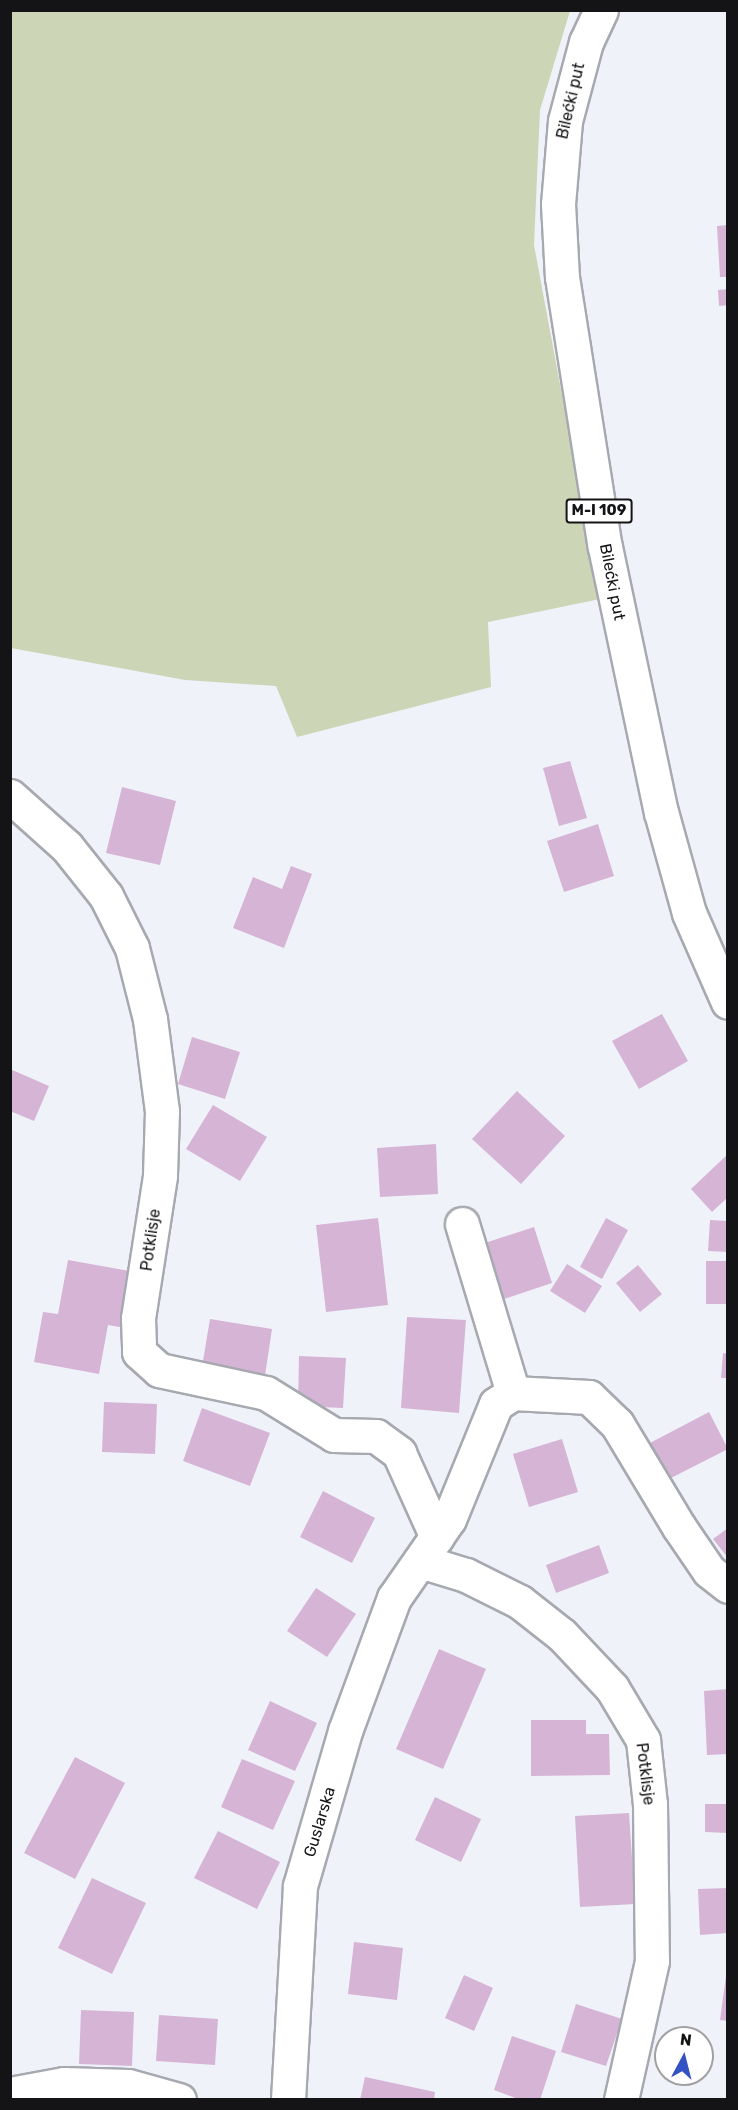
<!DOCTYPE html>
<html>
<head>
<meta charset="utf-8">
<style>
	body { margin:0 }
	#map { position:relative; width:738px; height:2110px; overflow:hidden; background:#f0f2fa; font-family:Rubik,sans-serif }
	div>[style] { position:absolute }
	.green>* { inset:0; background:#ccd5b6 }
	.building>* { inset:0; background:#d6b4d5 }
	.roads { filter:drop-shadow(2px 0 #a7a9b0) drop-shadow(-2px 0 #a7a9b0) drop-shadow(0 2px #a7a9b0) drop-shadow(0 -2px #a7a9b0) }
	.minor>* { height:33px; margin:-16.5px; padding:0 16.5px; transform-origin:16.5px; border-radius:16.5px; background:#fff }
	.primary>* { height:33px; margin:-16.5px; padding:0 16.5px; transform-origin:16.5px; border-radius:16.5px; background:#fff }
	span { translate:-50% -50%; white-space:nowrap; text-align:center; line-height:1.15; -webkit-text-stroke:6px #fff; paint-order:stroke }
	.shield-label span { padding:2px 4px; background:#fff; border:2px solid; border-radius:4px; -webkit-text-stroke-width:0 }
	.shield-label { font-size:15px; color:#141417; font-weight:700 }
	.street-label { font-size:16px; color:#141417 }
	.frame { position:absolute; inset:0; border:12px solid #141417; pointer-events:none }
	.north { position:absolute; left:654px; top:2026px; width:60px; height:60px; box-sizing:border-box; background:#fff; border:2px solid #a1a1a2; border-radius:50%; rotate:7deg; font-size:16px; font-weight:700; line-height:24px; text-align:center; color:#141417 }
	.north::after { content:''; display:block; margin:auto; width:21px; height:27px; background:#3552c4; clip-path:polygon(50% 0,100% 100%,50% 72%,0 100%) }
</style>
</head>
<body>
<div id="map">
	<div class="green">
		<div style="clip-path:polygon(10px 11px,570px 11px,540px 110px,534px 245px,600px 599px,488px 622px,491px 687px,297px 737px,276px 686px,185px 680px,11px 648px)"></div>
	</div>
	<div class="building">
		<div style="clip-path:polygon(728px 225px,728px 277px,720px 277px,717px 226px)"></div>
		<div style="clip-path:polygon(728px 289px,728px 305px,719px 306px,718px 290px)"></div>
		<div style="clip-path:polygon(570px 761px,587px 818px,559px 826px,543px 768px)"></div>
		<div style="clip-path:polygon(122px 787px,176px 801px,160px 865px,106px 853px)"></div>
		<div style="clip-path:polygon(598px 824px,614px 876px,564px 892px,547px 841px)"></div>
		<div style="clip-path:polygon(291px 866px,312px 874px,284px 948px,233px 928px,253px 877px,282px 889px)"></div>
		<div style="clip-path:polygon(662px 1014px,688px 1061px,639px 1089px,612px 1041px)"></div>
		<div style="clip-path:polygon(192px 1037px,240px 1052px,225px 1099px,178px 1084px)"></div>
		<div style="clip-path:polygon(10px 1069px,49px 1086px,34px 1121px,10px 1111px)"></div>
		<div style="clip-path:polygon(517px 1091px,565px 1136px,521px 1184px,472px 1139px)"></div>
		<div style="clip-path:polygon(213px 1105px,267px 1137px,240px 1181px,186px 1149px)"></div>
		<div style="clip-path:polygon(436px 1144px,438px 1194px,380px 1197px,377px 1148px)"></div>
		<div style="clip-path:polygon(728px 1154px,728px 1197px,712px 1212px,691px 1189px)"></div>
		<div style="clip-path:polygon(378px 1218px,388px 1305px,326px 1312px,316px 1225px)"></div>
		<div style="clip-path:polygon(606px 1218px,628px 1230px,602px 1279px,580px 1267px)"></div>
		<div style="clip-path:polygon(710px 1220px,728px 1221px,728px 1252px,708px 1251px)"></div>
		<div style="clip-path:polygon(534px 1227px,552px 1283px,504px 1299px,485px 1243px)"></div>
		<div style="clip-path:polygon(68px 1260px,135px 1272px,125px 1328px,108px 1325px,99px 1374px,34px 1362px,43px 1312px,58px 1314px)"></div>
		<div style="clip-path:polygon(706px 1261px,728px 1261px,728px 1304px,706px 1304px)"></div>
		<div style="clip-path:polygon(567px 1264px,602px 1286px,585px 1313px,550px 1291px)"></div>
		<div style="clip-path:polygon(638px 1265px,662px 1294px,640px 1312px,616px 1283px)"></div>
		<div style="clip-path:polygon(407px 1317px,466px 1320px,459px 1413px,401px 1408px)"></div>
		<div style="clip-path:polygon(210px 1319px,272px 1329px,264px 1382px,201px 1373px)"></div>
		<div style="clip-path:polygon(723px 1353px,728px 1354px,728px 1378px,721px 1378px)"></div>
		<div style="clip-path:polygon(299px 1356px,346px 1358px,343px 1408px,298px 1406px)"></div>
		<div style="clip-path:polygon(104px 1402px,157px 1404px,155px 1454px,102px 1452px)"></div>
		<div style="clip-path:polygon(202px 1408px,270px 1433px,250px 1486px,183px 1461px)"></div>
		<div style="clip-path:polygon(709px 1412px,728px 1449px,667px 1480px,648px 1444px)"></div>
		<div style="clip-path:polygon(562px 1439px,578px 1492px,529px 1507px,513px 1454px)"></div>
		<div style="clip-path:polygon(323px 1491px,375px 1518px,352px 1563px,300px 1537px)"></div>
		<div style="clip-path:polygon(728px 1528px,728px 1558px,713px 1539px)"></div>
		<div style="clip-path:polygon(599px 1545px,609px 1573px,556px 1593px,546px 1565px)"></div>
		<div style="clip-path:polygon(316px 1588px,356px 1614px,327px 1657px,287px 1631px)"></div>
		<div style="clip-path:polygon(439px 1649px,486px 1669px,443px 1769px,396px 1749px)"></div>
		<div style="clip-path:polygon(728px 1689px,728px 1754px,707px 1755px,704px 1691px)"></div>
		<div style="clip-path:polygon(270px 1701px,317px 1723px,295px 1771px,248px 1750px)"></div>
		<div style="clip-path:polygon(531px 1720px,586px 1720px,586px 1734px,609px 1734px,610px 1775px,531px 1776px)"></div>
		<div style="clip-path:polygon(75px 1757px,125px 1783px,75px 1879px,24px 1853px)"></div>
		<div style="clip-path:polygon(242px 1759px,295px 1781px,273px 1830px,221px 1807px)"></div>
		<div style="clip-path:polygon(435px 1797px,481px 1819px,461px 1862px,415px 1840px)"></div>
		<div style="clip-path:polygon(705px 1804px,728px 1804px,728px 1833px,705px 1832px)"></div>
		<div style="clip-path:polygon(629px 1813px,635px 1904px,580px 1907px,575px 1816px)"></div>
		<div style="clip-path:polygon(218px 1831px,280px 1862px,257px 1909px,194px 1878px)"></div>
		<div style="clip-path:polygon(92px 1878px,146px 1903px,112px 1974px,58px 1948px)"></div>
		<div style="clip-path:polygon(728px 1888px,728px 1933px,700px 1935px,698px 1889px)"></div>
		<div style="clip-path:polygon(354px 1942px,403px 1948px,397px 2000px,348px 1994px)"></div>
		<div style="clip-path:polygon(464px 1975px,493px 1988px,474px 2031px,445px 2018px)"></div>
		<div style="clip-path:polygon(726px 1976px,728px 1976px,728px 2021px,720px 2020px)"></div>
		<div style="clip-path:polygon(576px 2004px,622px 2019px,606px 2066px,561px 2052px)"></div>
		<div style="clip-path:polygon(81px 2010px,134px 2012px,132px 2066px,79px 2064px)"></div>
		<div style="clip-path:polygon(159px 2015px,218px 2019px,215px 2065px,156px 2061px)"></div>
		<div style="clip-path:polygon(512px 2036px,556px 2051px,540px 2100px,521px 2100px,494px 2090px)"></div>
		<div style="clip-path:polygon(365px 2077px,435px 2092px,434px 2100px,360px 2100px)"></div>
	</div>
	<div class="roads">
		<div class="minor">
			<div style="left:10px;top:796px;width:76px;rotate:41.8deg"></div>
			<div style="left:67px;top:847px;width:63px;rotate:51.5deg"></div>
			<div style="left:106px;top:896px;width:58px;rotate:63.4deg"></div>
			<div style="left:132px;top:948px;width:73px;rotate:75.8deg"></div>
			<div style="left:150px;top:1019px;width:93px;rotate:82.6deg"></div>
			<div style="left:162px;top:1111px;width:65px;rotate:91.8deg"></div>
			<div style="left:160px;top:1176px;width:144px;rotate:98.8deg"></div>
			<div style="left:138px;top:1318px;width:34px;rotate:88deg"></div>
			<div style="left:139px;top:1352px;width:27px;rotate:42deg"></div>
			<div style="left:159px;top:1370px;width:109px;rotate:12.1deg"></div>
			<div style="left:266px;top:1393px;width:80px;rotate:31.7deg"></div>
			<div style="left:334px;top:1435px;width:42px;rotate:1.4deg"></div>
			<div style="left:376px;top:1436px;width:29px;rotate:36deg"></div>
			<div style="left:399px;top:1453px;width:92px;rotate:65.7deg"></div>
			<div style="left:462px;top:1224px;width:177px;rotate:73.2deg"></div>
			<div style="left:513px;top:1393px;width:76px;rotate:3deg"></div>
			<div style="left:589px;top:1397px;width:39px;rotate:44deg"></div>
			<div style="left:617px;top:1424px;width:120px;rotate:59deg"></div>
			<div style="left:679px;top:1527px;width:53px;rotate:55.7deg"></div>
			<div style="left:709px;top:1571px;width:24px;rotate:38deg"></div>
			<div style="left:420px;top:1561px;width:48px;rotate:16.9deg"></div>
			<div style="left:466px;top:1575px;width:60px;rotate:26.6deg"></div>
			<div style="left:520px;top:1602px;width:53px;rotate:38.2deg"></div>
			<div style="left:562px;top:1635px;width:73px;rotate:46.7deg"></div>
			<div style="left:612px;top:1688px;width:61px;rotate:59.2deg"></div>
			<div style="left:643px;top:1740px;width:64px;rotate:83.8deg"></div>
			<div style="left:650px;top:1804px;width:157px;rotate:89.3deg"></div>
			<div style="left:652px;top:1961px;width:142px;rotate:102.6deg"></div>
			<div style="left:10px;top:2094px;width:55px;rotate:-10.5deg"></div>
			<div style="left:64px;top:2084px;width:64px;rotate:1.8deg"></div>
			<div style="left:128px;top:2086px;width:53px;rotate:15.4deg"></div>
			<div style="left:288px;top:2100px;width:214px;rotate:-86.8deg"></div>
			<div style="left:300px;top:1886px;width:161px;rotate:-73.8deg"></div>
			<div style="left:345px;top:1731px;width:142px;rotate:-69.8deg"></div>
			<div style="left:394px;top:1598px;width:96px;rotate:-55.2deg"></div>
			<div style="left:449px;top:1519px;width:124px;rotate:-67.8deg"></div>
			<div style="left:496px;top:1404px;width:20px;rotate:-33deg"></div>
		</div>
		<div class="primary">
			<div style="left:601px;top:10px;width:35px;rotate:115deg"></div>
			<div style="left:586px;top:42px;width:82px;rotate:104.9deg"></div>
			<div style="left:565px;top:121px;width:83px;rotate:94.8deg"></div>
			<div style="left:558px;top:204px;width:73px;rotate:86.9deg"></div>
			<div style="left:562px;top:277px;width:273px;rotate:81deg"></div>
			<div style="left:605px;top:547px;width:271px;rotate:78.1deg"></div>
			<div style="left:661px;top:812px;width:105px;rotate:74.5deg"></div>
			<div style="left:689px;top:913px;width:97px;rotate:66.3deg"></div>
		</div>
	</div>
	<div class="shield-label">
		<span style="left:599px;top:511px">M-I 109</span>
	</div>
	<div class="street-label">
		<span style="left:571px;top:101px;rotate:-77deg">Bilećki put</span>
		<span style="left:612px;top:582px;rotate:79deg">Bilećki put</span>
		<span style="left:151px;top:1240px;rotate:-82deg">Potklisje</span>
		<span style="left:645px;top:1774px;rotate:83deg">Potklisje</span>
		<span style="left:320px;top:1822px;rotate:-73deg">Guslarska</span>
	</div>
	<div class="frame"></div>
	<div class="north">N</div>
</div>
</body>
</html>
